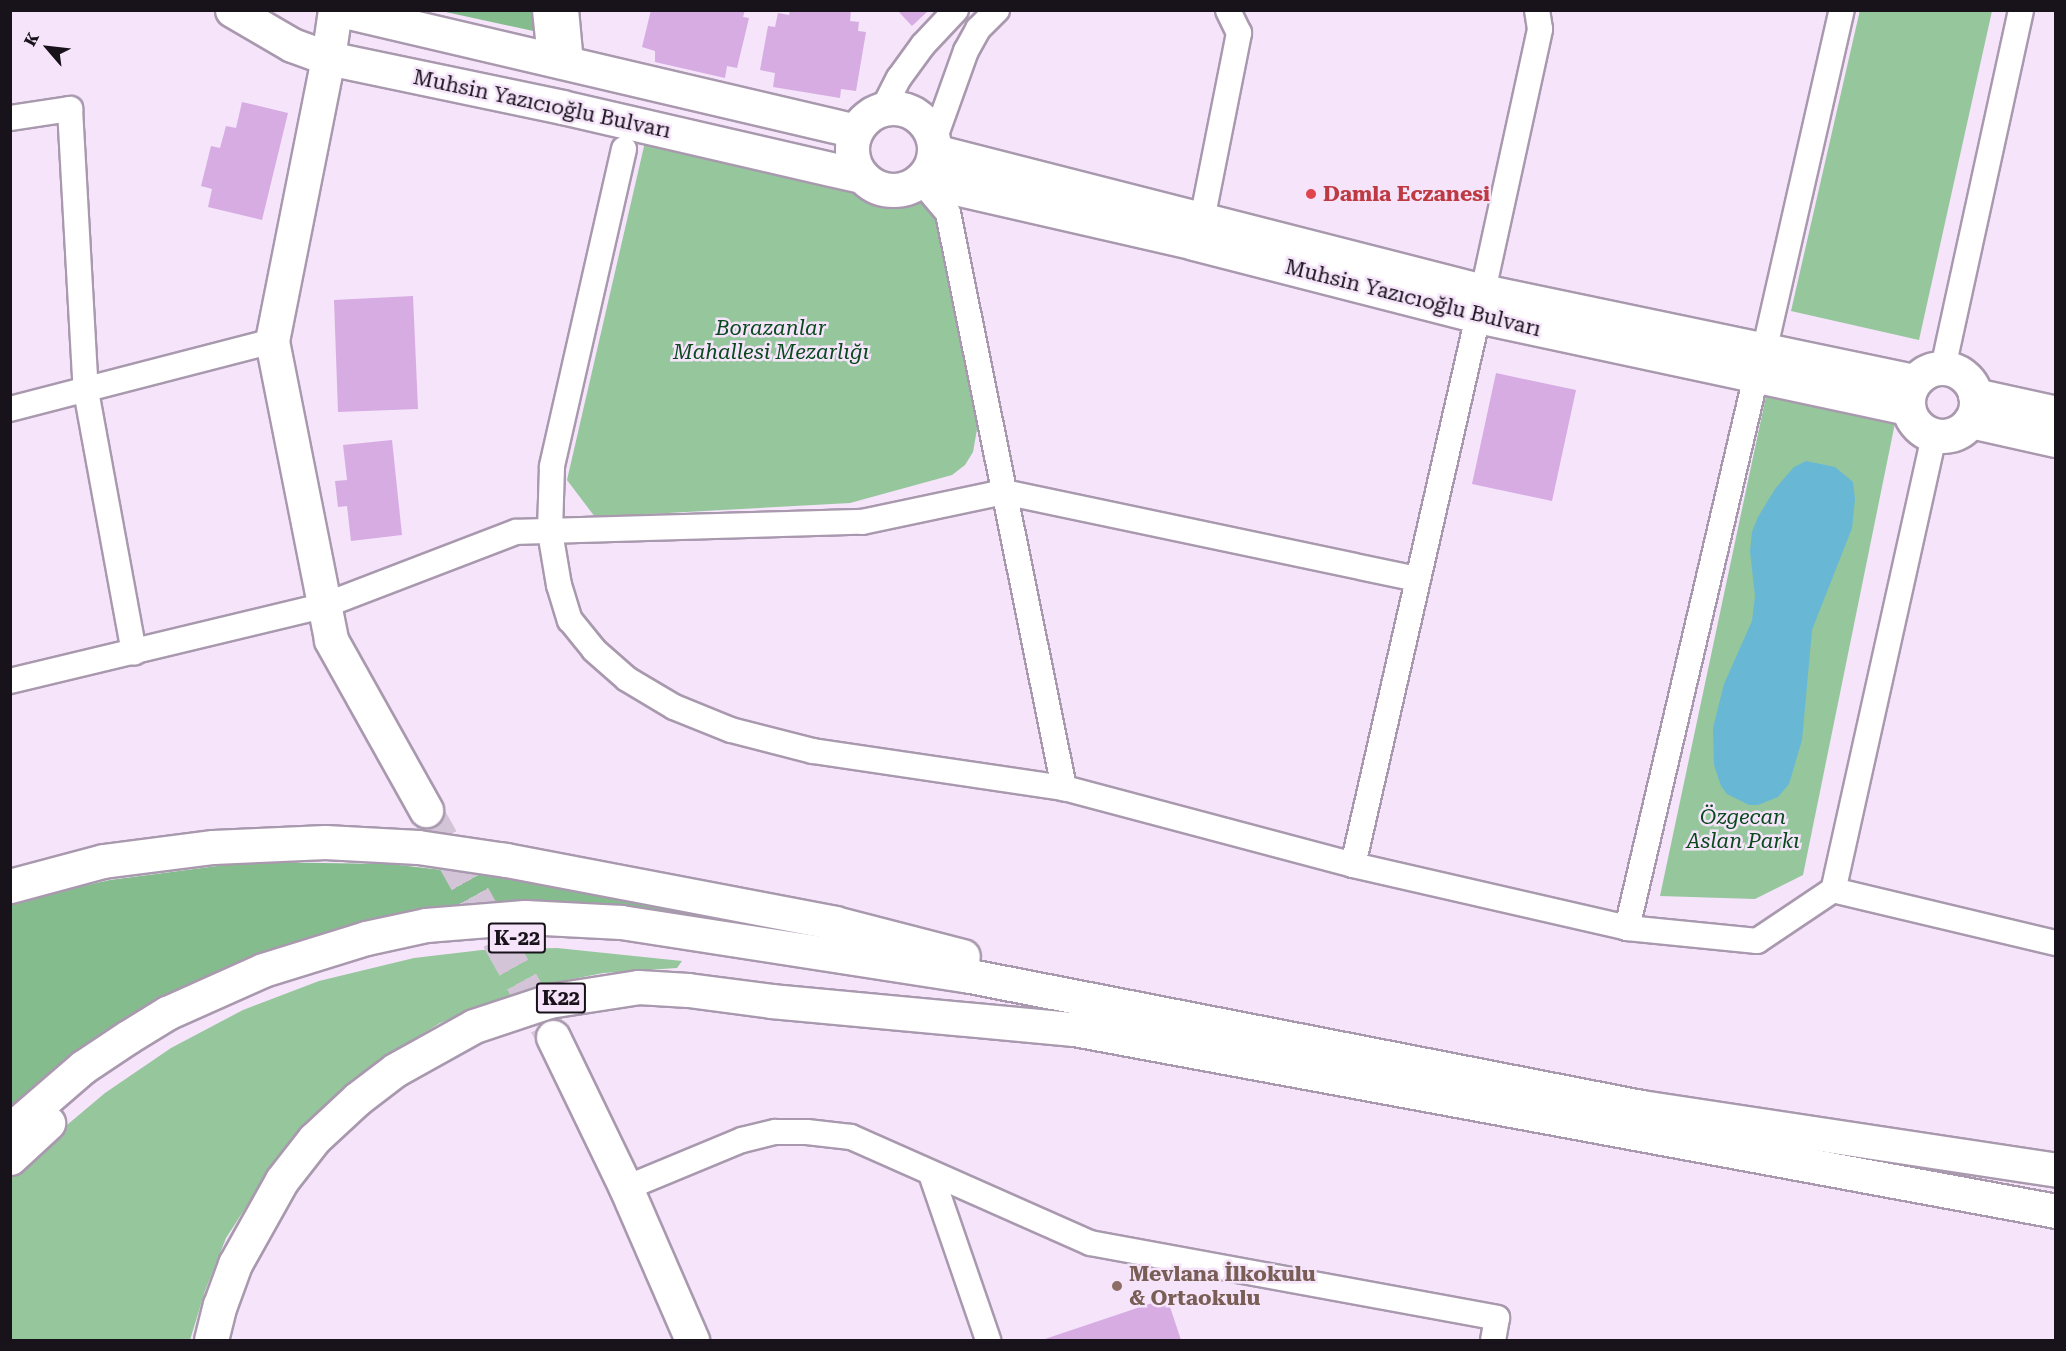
<!DOCTYPE html>
<html>
<head>
<meta charset="utf-8">
<style>
	body { margin:0 }
	#map { position:relative; width:2066px; height:1351px; overflow:hidden; background:#f5e4fa; font-family:"Roboto Serif",serif }
	div>[style] { position:absolute }
	.green>* { inset:0; background:#95c69c }
	.forest>* { inset:0; background:#85bc8d }
	.water>* { inset:0; background:#68b7d5 }
	.building>* { inset:0; background:#d6ace3 }
	.secondary-tunnel>* { height:33px; margin-top:-16.5px; transform-origin:0; background:repeating-linear-gradient(90deg,#d4c4d8 0 33px,transparent 0 49px) }
	.roads { filter:drop-shadow(2px 0 #a999ae) drop-shadow(-2px 0 #a999ae) drop-shadow(0 2px #a999ae) drop-shadow(0 -2px #a999ae) }
	.street>* { height:24px; margin:-12px; padding:0 12px; transform-origin:12px; border-radius:12px; background:#fff }
	.secondary>* { height:33px; margin:-16.5px; padding:0 16.5px; transform-origin:16.5px; border-radius:16.5px; background:#fff }
	.primary>* { height:33px; margin:-16.5px; padding:0 16.5px; transform-origin:16.5px; border-radius:16.5px; background:#fff }
	.primary>.ring { margin:-16.5px; padding:0; box-sizing:content-box; background:none; border:33px solid #fff; border-radius:50% }
	.highway>* { height:33px; margin:-16.5px; padding:0 16.5px; transform-origin:16.5px; border-radius:16.5px; background:#fff }
	.dots>* { width:16px; height:16px; translate:-50% -50%; box-sizing:border-box; border:3px solid #f5e4fa; border-radius:50% }
	span { translate:-50% -50%; white-space:nowrap; text-align:center; line-height:1.15; -webkit-text-stroke:5px #f5e4fa; paint-order:stroke }
	.shield-label span { padding:2px 4px; background:#f5e4fa; border:2px solid; border-radius:4px; -webkit-text-stroke-width:0 }
	.shield-label { font-size:20px; color:#18121a; font-weight:700 }
	.street-label { font-size:21px; color:#18121a }
	.health-label { font-size:21px; color:#be3a42; font-weight:700 }
	.left { translate:0 -50%; text-align:left }
	.park-label { font-size:21px; color:#09491d; font-style:italic }
	.education-label { font-size:21px; color:#785e54; font-weight:700 }
	.frame { position:absolute; inset:0; border:12px solid #18121a; pointer-events:none }
	.north { position:absolute; left:18px; top:18px; width:60px; height:60px; -webkit-text-stroke:4px #f5e4fa; paint-order:stroke; rotate:298deg; font-size:16px; font-weight:700; line-height:24px; text-align:center; color:#18121a }
	.north::after { content:''; display:block; margin:auto; width:21px; height:27px; background:#18121a; clip-path:polygon(50% 0,100% 100%,50% 72%,0 100%) }
</style>
</head>
<body>
<div id="map">
	<div class="green">
		<div style="clip-path:polygon(1860px 10px,1992px 11px,1919px 340px,1791px 311px)"></div>
		<div style="clip-path:polygon(645px 142px,933px 205px,979px 418px,973px 452px,965px 465px,952px 475px,850px 503px,595px 517px,567px 480px)"></div>
		<div style="clip-path:polygon(1766px 396px,1895px 423px,1803px 875px,1755px 899px,1660px 896px)"></div>
		<div style="clip-path:polygon(557px 948px,682px 961px,677px 968px,603px 973px,548px 984px,496px 1000px,440px 1023px,382px 1059px,294px 1142px,257px 1190px,226px 1238px,205px 1291px,190px 1340px,11px 1340px,10px 1179px,42px 1146px,105px 1093px,171px 1048px,243px 1010px,319px 981px,414px 958px,482px 950px)"></div>
	</div>
	<div class="forest">
		<div style="clip-path:polygon(441px 11px,536px 11px,538px 32px)"></div>
		<div style="clip-path:polygon(248px 862px,390px 864px,495px 876px,600px 892px,777px 927px,776px 933px,397px 916px,303px 940px,212px 975px,11px 1110px,11px 905px,35px 897px,110px 880px)"></div>
	</div>
	<div class="water">
		<div style="clip-path:polygon(1806px 461px,1835px 467px,1853px 482px,1855px 499px,1852px 528px,1812px 630px,1802px 740px,1789px 784px,1778px 797px,1758px 805px,1749px 805px,1727px 794px,1721px 786px,1714px 765px,1713px 728px,1724px 684px,1752px 621px,1755px 596px,1750px 551px,1752px 532px,1758px 517px,1775px 489px,1794px 467px)"></div>
	</div>
	<div class="building">
		<div style="clip-path:polygon(651px 10px,745px 10px,743px 17px,749px 18px,737px 68px,727px 66px,725px 78px,655px 62px,655px 51px,642px 47px)"></div>
		<div style="clip-path:polygon(790px 10px,851px 10px,850px 21px,859px 22px,858px 31px,866px 32px,856px 91px,841px 89px,840px 98px,773px 87px,775px 73px,760px 70px,768px 26px,775px 27px,778px 13px,789px 15px)"></div>
		<div style="clip-path:polygon(897px 10px,929px 10px,912px 26px)"></div>
		<div style="clip-path:polygon(242px 102px,288px 113px,262px 220px,208px 207px,212px 189px,201px 186px,211px 146px,220px 148px,226px 126px,236px 128px)"></div>
		<div style="clip-path:polygon(413px 296px,418px 409px,338px 412px,334px 300px)"></div>
		<div style="clip-path:polygon(1496px 373px,1576px 390px,1552px 501px,1472px 484px)"></div>
		<div style="clip-path:polygon(392px 440px,402px 535px,351px 541px,347px 506px,338px 507px,335px 481px,347px 480px,343px 445px)"></div>
		<div style="clip-path:polygon(1167px 1298px,1181px 1340px,1045px 1340px,1045px 1339px)"></div>
	</div>
	<div class="secondary-tunnel">
		<div style="left:426px;top:810px;width:260px;rotate:60.8deg"></div>
	</div>
	<div class="roads">
		<div class="street">
			<div style="left:545px;top:10px;width:48px;rotate:84.1deg"></div>
			<div style="left:566px;top:10px;width:53px;rotate:84.6deg"></div>
			<div style="left:883px;top:109px;width:35px;rotate:-63deg"></div>
			<div style="left:899px;top:78px;width:41px;rotate:-54deg"></div>
			<div style="left:923px;top:45px;width:48px;rotate:-46.7deg"></div>
			<div style="left:10px;top:118px;width:61px;rotate:-8.5deg"></div>
			<div style="left:70px;top:109px;width:282px;rotate:86.8deg"></div>
			<div style="left:86px;top:391px;width:266px;rotate:79.6deg"></div>
			<div style="left:933px;top:143px;width:98px;rotate:-70.3deg"></div>
			<div style="left:966px;top:51px;width:25px;rotate:-61deg"></div>
			<div style="left:978px;top:29px;width:27px;rotate:-45deg"></div>
			<div style="left:624px;top:149px;width:326px;rotate:102.8deg"></div>
			<div style="left:552px;top:467px;width:65px;rotate:91.8deg"></div>
			<div style="left:550px;top:532px;width:54px;rotate:80.4deg"></div>
			<div style="left:559px;top:585px;width:37px;rotate:73deg"></div>
			<div style="left:570px;top:620px;width:38px;rotate:51deg"></div>
			<div style="left:594px;top:650px;width:44px;rotate:41.3deg"></div>
			<div style="left:627px;top:679px;width:55px;rotate:30.8deg"></div>
			<div style="left:674px;top:707px;width:61px;rotate:22deg"></div>
			<div style="left:731px;top:730px;width:85px;rotate:14.4deg"></div>
			<div style="left:813px;top:751px;width:254px;rotate:8.4deg"></div>
			<div style="left:920px;top:180px;width:43px;rotate:49.7deg"></div>
			<div style="left:948px;top:213px;width:587px;rotate:78.59deg"></div>
			<div style="left:1064px;top:788px;width:299px;rotate:14.9deg"></div>
			<div style="left:1353px;top:865px;width:281px;rotate:12.9deg"></div>
			<div style="left:1627px;top:928px;width:131px;rotate:5.7deg"></div>
			<div style="left:1757px;top:941px;width:92px;rotate:-33.9deg"></div>
			<div style="left:1202px;top:220px;width:191px;rotate:-78.8deg"></div>
			<div style="left:1239px;top:33px;width:25px;rotate:-116deg"></div>
			<div style="left:1483px;top:291px;width:268px;rotate:-77.7deg"></div>
			<div style="left:1540px;top:29px;width:19px;rotate:-99deg"></div>
			<div style="left:1764px;top:352px;width:351px;rotate:-77.2deg"></div>
			<div style="left:1943px;top:368px;width:366px;rotate:-77.7deg"></div>
			<div style="left:10px;top:409px;width:271px;rotate:-14.5deg"></div>
			<div style="left:1934px;top:436px;width:465px;rotate:102.5deg"></div>
			<div style="left:1833px;top:890px;width:229px;rotate:13.4deg"></div>
			<div style="left:10px;top:681px;width:322px;rotate:-13.5deg"></div>
			<div style="left:323px;top:606px;width:207px;rotate:-21deg"></div>
			<div style="left:516px;top:532px;width:346px;rotate:-1.7deg"></div>
			<div style="left:862px;top:522px;width:145px;rotate:-11.9deg"></div>
			<div style="left:1004px;top:492px;width:422px;rotate:11.9deg"></div>
			<div style="left:1353px;top:865px;width:563px;rotate:-77.17deg"></div>
			<div style="left:1627px;top:928px;width:567px;rotate:-76.85deg"></div>
			<div style="left:931px;top:1174px;width:176px;rotate:71deg"></div>
			<div style="left:626px;top:1188px;width:126px;rotate:-22.5deg"></div>
			<div style="left:742px;top:1140px;width:34px;rotate:-14deg"></div>
			<div style="left:775px;top:1132px;width:32px"></div>
			<div style="left:807px;top:1132px;width:44px;rotate:6.5deg"></div>
			<div style="left:851px;top:1137px;width:261px;rotate:23.9deg"></div>
			<div style="left:1090px;top:1243px;width:414px;rotate:10.4deg"></div>
			<div style="left:1497px;top:1318px;width:22px;rotate:100deg"></div>
		</div>
		<div class="secondary">
			<div style="left:335px;top:10px;width:49px;rotate:98.3deg"></div>
			<div style="left:328px;top:58px;width:288px;rotate:101.2deg"></div>
			<div style="left:272px;top:341px;width:305px;rotate:78.8deg"></div>
			<div style="left:331px;top:640px;width:195px;rotate:60.8deg"></div>
			<div style="left:553px;top:1037px;width:168px;rotate:64.2deg"></div>
			<div style="left:626px;top:1188px;width:166px;rotate:66.5deg"></div>
		</div>
		<div class="primary">
			<div style="left:232px;top:10px;width:69px;rotate:30.3deg"></div>
			<div style="left:292px;top:45px;width:38px;rotate:20deg"></div>
			<div style="left:328px;top:58px;width:239px;rotate:11.8deg"></div>
			<div style="left:562px;top:107px;width:308px;rotate:13deg"></div>
			<div style="left:340px;top:10px;width:530px;rotate:13.2deg"></div>
			<div class="ring" style="left:852px;top:108px;width:49px;height:49px"></div>
			<div style="left:934px;top:151px;width:567px;rotate:14.31deg"></div>
			<div style="left:1483px;top:291px;width:440px;rotate:11.8deg"></div>
			<div style="left:920px;top:180px;width:281px;rotate:12.9deg"></div>
			<div style="left:1194px;top:243px;width:293px;rotate:14.4deg"></div>
			<div style="left:1478px;top:316px;width:440px;rotate:12.1deg"></div>
			<div class="ring" style="left:1908px;top:368px;width:35px;height:35px"></div>
			<div style="left:1975px;top:395px;width:83px;rotate:12.5deg"></div>
			<div style="left:1970px;top:421px;width:88px;rotate:12.5deg"></div>
		</div>
		<div class="highway">
			<div style="left:10px;top:886px;width:96px;rotate:-15deg"></div>
			<div style="left:103px;top:861px;width:111px;rotate:-7.3deg"></div>
			<div style="left:213px;top:847px;width:112px;rotate:-2.6deg"></div>
			<div style="left:325px;top:842px;width:93px;rotate:3.1deg"></div>
			<div style="left:418px;top:847px;width:89px;rotate:8.4deg"></div>
			<div style="left:506px;top:860px;width:335px;rotate:10.8deg"></div>
			<div style="left:835px;top:923px;width:132px;rotate:14.5deg"></div>
			<div style="left:10px;top:1130px;width:96px;rotate:-40.8deg"></div>
			<div style="left:83px;top:1067px;width:54px;rotate:-33.7deg"></div>
			<div style="left:128px;top:1037px;width:46px;rotate:-31.6deg"></div>
			<div style="left:167px;top:1013px;width:105px;rotate:-24.1deg"></div>
			<div style="left:263px;top:970px;width:108px;rotate:-17.3deg"></div>
			<div style="left:366px;top:938px;width:61px;rotate:-12.2deg"></div>
			<div style="left:426px;top:925px;width:99px;rotate:-4.6deg"></div>
			<div style="left:525px;top:917px;width:96px;rotate:3deg"></div>
			<div style="left:621px;top:922px;width:348px;rotate:8.8deg"></div>
			<div style="left:965px;top:975px;width:689px;rotate:11.05deg"></div>
			<div style="left:1641px;top:1107px;width:420px;rotate:8.6deg"></div>
			<div style="left:10px;top:1158px;width:52px;rotate:-42.6deg"></div>
			<div style="left:211px;top:1340px;width:36px;rotate:-76deg"></div>
			<div style="left:220px;top:1305px;width:44px;rotate:-69.9deg"></div>
			<div style="left:235px;top:1264px;width:96px;rotate:-60.8deg"></div>
			<div style="left:282px;top:1180px;width:52px;rotate:-52deg"></div>
			<div style="left:314px;top:1139px;width:59px;rotate:-42.9deg"></div>
			<div style="left:357px;top:1099px;width:48px;rotate:-37.3deg"></div>
			<div style="left:395px;top:1070px;width:90px;rotate:-29.1deg"></div>
			<div style="left:474px;top:1026px;width:79px;rotate:-18.4deg"></div>
			<div style="left:549px;top:1001px;width:90px;rotate:-8.9deg"></div>
			<div style="left:638px;top:987px;width:50px;rotate:3.4deg"></div>
			<div style="left:688px;top:990px;width:84px;rotate:7.5deg"></div>
			<div style="left:771px;top:1001px;width:304px;rotate:5.3deg"></div>
			<div style="left:1074px;top:1029px;width:999px;rotate:10.5deg"></div>
		</div>
	</div>
	<div class="dots">
		<div style="left:1311px;top:194px;background:#e0444e"></div>
		<div style="left:1117px;top:1286px;background:#8d6e63"></div>
	</div>
	<div class="shield-label">
		<span style="left:517px;top:938px">K-22</span>
		<span style="left:561px;top:998px">K22</span>
	</div>
	<div class="street-label">
		<span style="left:542px;top:104px;rotate:12deg">Muhsin Yazıcıoğlu Bulvarı</span>
		<span style="left:1413px;top:298px;rotate:14deg">Muhsin Yazıcıoğlu Bulvarı</span>
	</div>
	<div class="health-label">
		<span class="left" style="left:1323px;top:194px">Damla Eczanesi</span>
	</div>
	<div class="park-label">
		<span style="left:771px;top:340px">Borazanlar<br>Mahallesi Mezarlığı</span>
		<span style="left:1743px;top:829px">Özgecan<br>Aslan Parkı</span>
	</div>
	<div class="education-label">
		<span class="left" style="left:1129px;top:1286px">Mevlana İlkokulu<br>&amp; Ortaokulu</span>
	</div>
	<div class="frame"></div>
	<div class="north">K</div>
</div>
</body>
</html>
